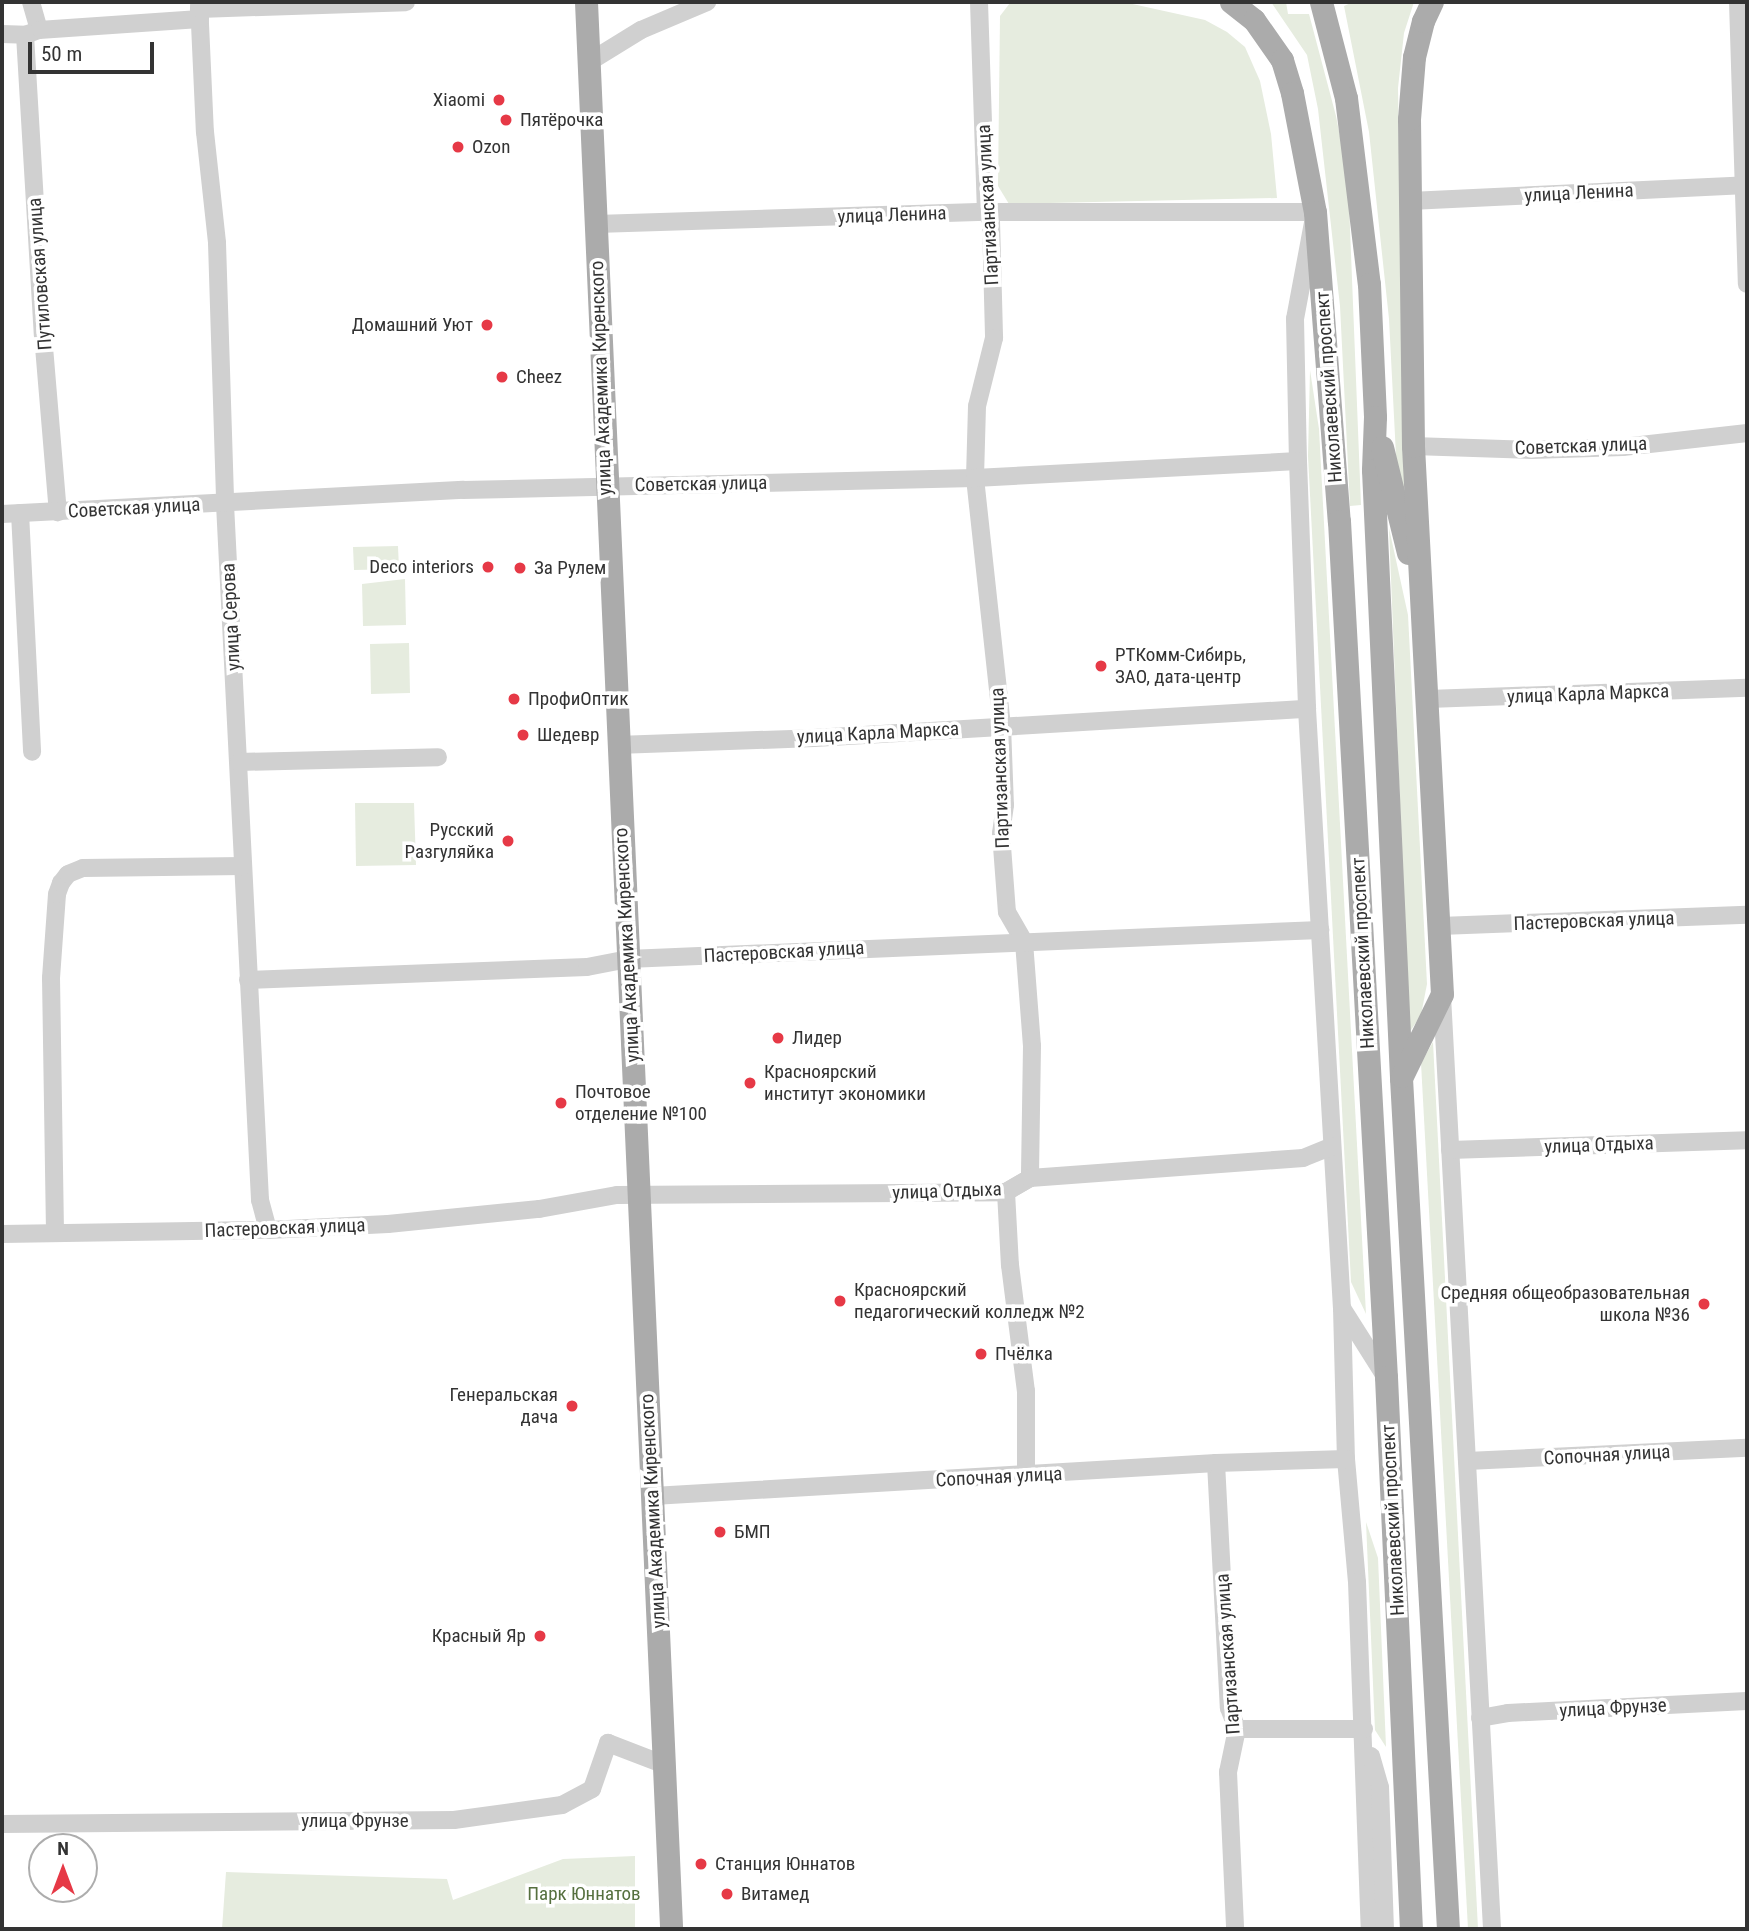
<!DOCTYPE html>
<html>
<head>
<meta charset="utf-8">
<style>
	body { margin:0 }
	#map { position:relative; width:1749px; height:1931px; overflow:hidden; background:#fff; font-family:"Roboto Condensed",sans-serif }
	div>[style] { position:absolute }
	.green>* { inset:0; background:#e6ecdf }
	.minor>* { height:18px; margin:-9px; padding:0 9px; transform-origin:9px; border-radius:9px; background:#d0d0d0 }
	.major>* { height:23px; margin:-11.5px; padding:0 11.5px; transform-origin:11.5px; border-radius:11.5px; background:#ababab }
	.dots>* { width:19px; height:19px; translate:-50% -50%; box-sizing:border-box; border:4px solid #fff; border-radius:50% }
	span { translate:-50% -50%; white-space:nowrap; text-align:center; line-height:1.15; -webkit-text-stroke:7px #fff; paint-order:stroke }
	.poi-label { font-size:19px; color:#333 }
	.right { translate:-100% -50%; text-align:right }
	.left { translate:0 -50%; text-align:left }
	.street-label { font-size:19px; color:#333 }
	.park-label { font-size:19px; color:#56703f }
	.frame { position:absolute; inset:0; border:4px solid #333; pointer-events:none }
	.north { position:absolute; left:28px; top:1833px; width:70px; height:70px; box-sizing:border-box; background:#fff; border:2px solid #adadad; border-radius:50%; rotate:0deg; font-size:19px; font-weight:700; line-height:28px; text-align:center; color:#333 }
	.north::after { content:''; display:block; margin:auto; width:24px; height:32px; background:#e63946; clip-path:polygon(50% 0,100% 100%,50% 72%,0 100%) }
	.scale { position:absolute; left:28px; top:42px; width:126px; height:32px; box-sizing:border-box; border:4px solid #333; border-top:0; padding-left:9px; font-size:21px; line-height:24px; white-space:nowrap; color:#333; -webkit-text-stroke:5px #fff; paint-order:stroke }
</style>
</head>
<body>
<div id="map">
	<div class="green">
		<div style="clip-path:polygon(1271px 2px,1286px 2px,1288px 14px,1309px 14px,1336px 116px,1348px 178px,1361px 505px,1350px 506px,1340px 306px,1318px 109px,1307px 55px)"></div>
		<div style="clip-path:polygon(1353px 2px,1414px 2px,1404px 33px,1398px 88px,1405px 507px,1397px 475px,1389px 319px,1369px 132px,1344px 6px)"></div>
		<div style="clip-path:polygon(1010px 3px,1128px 3px,1205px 20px,1227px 32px,1245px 47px,1260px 81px,1271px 134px,1277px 198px,1009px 204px,998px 186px,1000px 16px)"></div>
		<div style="clip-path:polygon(1310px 370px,1319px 429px,1366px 1314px,1351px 1282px,1308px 456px)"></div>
		<div style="clip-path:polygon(1389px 528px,1408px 615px,1427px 984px,1421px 1015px,1409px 1033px)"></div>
		<div style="clip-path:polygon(398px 546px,399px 569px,354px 570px,353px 547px)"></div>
		<div style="clip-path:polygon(405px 579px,406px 625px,363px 626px,362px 584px)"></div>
		<div style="clip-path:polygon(409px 643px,410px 693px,371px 694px,370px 644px)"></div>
		<div style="clip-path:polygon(355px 803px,414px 803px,416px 865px,356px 866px)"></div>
		<div style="clip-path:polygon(1433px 1042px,1478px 1929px,1468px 1929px,1421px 1063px)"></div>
		<div style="clip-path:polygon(1366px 1522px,1378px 1558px,1386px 1747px,1375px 1730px)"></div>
		<div style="clip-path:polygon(635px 1856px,635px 1929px,222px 1929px,226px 1872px,447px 1879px,453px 1900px,563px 1859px)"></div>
	</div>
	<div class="minor">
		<div style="left:31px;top:2px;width:29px;rotate:74deg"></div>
		<div style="left:199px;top:2px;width:130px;rotate:87.4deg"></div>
		<div style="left:205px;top:132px;width:112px;rotate:83.8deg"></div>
		<div style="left:217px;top:243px;width:261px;rotate:88.2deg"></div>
		<div style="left:225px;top:504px;width:697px;rotate:87.12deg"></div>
		<div style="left:260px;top:1200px;width:31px;rotate:75deg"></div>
		<div style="left:979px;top:2px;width:210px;rotate:88.1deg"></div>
		<div style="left:986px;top:212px;width:10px;rotate:61deg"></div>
		<div style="left:991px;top:221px;width:117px;rotate:88.5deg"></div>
		<div style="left:994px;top:338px;width:70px;rotate:104deg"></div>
		<div style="left:977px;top:406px;width:72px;rotate:91.6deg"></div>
		<div style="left:975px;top:478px;width:248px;rotate:83.8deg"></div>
		<div style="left:1002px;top:725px;width:80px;rotate:87.9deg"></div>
		<div style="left:1005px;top:805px;width:28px;rotate:98deg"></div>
		<div style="left:1001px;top:833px;width:79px;rotate:85.7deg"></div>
		<div style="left:1007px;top:912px;width:34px;rotate:60deg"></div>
		<div style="left:1024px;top:942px;width:104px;rotate:85.6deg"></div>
		<div style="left:1032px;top:1046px;width:132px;rotate:90.9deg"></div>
		<div style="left:1030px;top:1178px;width:28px;rotate:150deg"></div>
		<div style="left:1006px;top:1192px;width:73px;rotate:86.9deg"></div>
		<div style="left:1010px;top:1265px;width:127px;rotate:82.8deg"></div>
		<div style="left:1026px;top:1391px;width:85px;rotate:90deg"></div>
		<div style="left:1738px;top:2px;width:282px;rotate:88.2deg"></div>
		<div style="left:2px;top:34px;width:23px;rotate:2deg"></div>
		<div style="left:25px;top:35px;width:15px;rotate:-20deg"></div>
		<div style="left:39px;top:30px;width:161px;rotate:-3.9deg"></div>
		<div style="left:200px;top:19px;width:10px;rotate:-96deg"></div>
		<div style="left:199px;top:9px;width:207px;rotate:-1.9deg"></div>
		<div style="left:25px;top:35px;width:301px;rotate:86.6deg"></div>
		<div style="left:43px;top:335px;width:178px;rotate:85.2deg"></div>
		<div style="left:589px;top:62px;width:61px;rotate:-31.6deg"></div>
		<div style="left:641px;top:30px;width:72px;rotate:-23deg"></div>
		<div style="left:1410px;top:201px;width:337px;rotate:-2.7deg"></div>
		<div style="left:596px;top:224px;width:390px;rotate:-1.8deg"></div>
		<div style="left:986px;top:212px;width:329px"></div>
		<div style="left:1315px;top:212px;width:109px;rotate:100.6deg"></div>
		<div style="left:1295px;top:319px;width:142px;rotate:88.8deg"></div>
		<div style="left:1298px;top:461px;width:248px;rotate:87.9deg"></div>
		<div style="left:1307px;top:709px;width:600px;rotate:86.66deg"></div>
		<div style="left:1342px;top:1308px;width:151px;rotate:88.5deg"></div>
		<div style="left:1346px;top:1459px;width:123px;rotate:84.9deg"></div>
		<div style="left:1357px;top:1582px;width:347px;rotate:87.9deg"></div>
		<div style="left:1413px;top:446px;width:118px;rotate:1.9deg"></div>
		<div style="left:1531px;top:450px;width:92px;rotate:-1.9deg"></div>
		<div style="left:1623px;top:447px;width:125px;rotate:-6.4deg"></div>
		<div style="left:20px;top:513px;width:239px;rotate:87.1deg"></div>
		<div style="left:2px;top:514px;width:462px;rotate:-3deg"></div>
		<div style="left:463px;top:490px;width:512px;rotate:-1.34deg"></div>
		<div style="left:975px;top:478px;width:323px;rotate:-3deg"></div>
		<div style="left:1428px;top:699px;width:319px;rotate:-2deg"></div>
		<div style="left:617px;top:745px;width:197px;rotate:-2deg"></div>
		<div style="left:814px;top:738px;width:494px;rotate:-3.4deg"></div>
		<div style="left:239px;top:762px;width:199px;rotate:-1.4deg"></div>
		<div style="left:1440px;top:926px;width:307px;rotate:-2.1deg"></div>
		<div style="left:248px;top:980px;width:339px;rotate:-2.2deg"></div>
		<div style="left:587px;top:967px;width:42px;rotate:-11deg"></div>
		<div style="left:628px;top:959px;width:693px;rotate:-2.4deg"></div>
		<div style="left:1442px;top:996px;width:934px;rotate:86.93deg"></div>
		<div style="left:1450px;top:1150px;width:297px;rotate:-1.9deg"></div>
		<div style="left:55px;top:1232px;width:254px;rotate:-90.9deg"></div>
		<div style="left:51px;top:978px;width:84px;rotate:-85.9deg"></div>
		<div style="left:57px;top:894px;width:12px;rotate:-70deg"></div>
		<div style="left:61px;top:883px;width:11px;rotate:-52deg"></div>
		<div style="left:68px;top:874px;width:16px;rotate:-22deg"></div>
		<div style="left:83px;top:868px;width:160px;rotate:-0.7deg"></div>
		<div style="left:2px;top:1234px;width:266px;rotate:-0.9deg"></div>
		<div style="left:268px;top:1230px;width:120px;rotate:-2.9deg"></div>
		<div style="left:388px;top:1224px;width:152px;rotate:-5.7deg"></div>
		<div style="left:539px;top:1209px;width:79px;rotate:-10.2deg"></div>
		<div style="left:617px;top:1195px;width:389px;rotate:-0.4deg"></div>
		<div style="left:1006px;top:1192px;width:28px;rotate:-30deg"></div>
		<div style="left:1030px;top:1178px;width:274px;rotate:-4.2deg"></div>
		<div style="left:1303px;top:1158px;width:31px;rotate:-22deg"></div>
		<div style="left:1342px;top:1308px;width:80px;rotate:57.7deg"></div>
		<div style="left:1467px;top:1461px;width:280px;rotate:-2.7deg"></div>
		<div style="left:1216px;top:1463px;width:245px;rotate:87deg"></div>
		<div style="left:1229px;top:1708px;width:22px;rotate:69deg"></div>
		<div style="left:1237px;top:1729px;width:44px;rotate:101.8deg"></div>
		<div style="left:1228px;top:1772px;width:157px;rotate:87.4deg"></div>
		<div style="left:653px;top:1496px;width:564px;rotate:-3.35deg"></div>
		<div style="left:1216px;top:1463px;width:130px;rotate:-1.8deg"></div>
		<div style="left:1480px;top:1718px;width:28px;rotate:-10deg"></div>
		<div style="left:1508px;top:1713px;width:239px;rotate:-2.9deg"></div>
		<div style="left:1237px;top:1729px;width:127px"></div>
		<div style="left:1371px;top:1756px;width:32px;rotate:74deg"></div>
		<div style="left:1380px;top:1787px;width:142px;rotate:88deg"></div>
		<div style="left:2px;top:1824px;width:452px;rotate:-0.5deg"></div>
		<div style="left:454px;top:1820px;width:109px;rotate:-7.9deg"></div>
		<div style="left:562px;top:1805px;width:34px;rotate:-28deg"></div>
		<div style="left:592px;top:1789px;width:49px;rotate:-70.8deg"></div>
		<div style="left:608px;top:1743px;width:61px;rotate:21.1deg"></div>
	</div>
	<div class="major">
		<div style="left:586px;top:2px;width:1929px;rotate:87.47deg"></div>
		<div style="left:1231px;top:2px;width:29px;rotate:38deg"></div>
		<div style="left:1254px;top:20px;width:49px;rotate:55deg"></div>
		<div style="left:1282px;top:60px;width:34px;rotate:73deg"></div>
		<div style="left:1292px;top:93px;width:121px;rotate:79.1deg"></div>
		<div style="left:1315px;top:212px;width:310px;rotate:85.6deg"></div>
		<div style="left:1339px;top:521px;width:857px;rotate:86.86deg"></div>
		<div style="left:1386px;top:1377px;width:553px;rotate:87.41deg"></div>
		<div style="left:1321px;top:2px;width:99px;rotate:75.4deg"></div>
		<div style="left:1346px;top:98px;width:187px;rotate:83deg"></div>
		<div style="left:1369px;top:284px;width:133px;rotate:87.4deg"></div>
		<div style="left:1375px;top:417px;width:53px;rotate:92.2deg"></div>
		<div style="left:1373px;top:470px;width:609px;rotate:87.36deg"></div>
		<div style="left:1401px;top:1078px;width:852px;rotate:86.84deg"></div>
		<div style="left:1382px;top:447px;width:109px;rotate:76.2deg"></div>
		<div style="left:1402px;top:1076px;width:91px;rotate:-64deg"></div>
		<div style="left:1442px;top:994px;width:549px;rotate:-93.03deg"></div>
		<div style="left:1413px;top:446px;width:327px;rotate:-90.7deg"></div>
		<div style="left:1409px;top:119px;width:62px;rotate:-85.4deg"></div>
		<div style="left:1414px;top:57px;width:37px;rotate:-76deg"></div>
		<div style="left:1423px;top:21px;width:21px;rotate:-65deg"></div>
	</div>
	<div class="dots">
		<div style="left:499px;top:100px;background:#e63946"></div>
		<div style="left:506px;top:120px;background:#e63946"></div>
		<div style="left:458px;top:147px;background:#e63946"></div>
		<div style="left:487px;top:325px;background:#e63946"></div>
		<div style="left:502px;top:377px;background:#e63946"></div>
		<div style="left:488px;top:567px;background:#e63946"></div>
		<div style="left:520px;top:568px;background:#e63946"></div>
		<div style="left:1101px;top:666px;background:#e63946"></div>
		<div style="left:514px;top:699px;background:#e63946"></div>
		<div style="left:523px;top:735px;background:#e63946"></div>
		<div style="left:508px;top:841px;background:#e63946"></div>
		<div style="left:778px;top:1038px;background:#e63946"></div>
		<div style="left:750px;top:1083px;background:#e63946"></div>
		<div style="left:561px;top:1103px;background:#e63946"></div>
		<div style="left:840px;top:1301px;background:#e63946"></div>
		<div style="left:1704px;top:1304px;background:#e63946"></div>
		<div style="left:981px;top:1354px;background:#e63946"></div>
		<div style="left:572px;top:1406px;background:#e63946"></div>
		<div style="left:720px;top:1532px;background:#e63946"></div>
		<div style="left:540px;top:1636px;background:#e63946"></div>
		<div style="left:701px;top:1864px;background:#e63946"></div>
		<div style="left:727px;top:1894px;background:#e63946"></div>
	</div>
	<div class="poi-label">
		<span class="right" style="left:485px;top:100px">Xiaomi</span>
		<span class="left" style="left:520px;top:120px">Пятёрочка</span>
		<span class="left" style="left:472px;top:147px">Ozon</span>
		<span class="right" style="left:473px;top:325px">Домашний Уют</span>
		<span class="left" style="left:516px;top:377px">Cheez</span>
		<span class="right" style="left:474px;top:567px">Deco interiors</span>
		<span class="left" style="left:534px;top:568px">За Рулем</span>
		<span class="left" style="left:1115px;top:666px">РТКомм-Сибирь,<br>ЗАО, дата-центр</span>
		<span class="left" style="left:528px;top:699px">ПрофиОптик</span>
		<span class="left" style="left:537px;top:735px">Шедевр</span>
		<span class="right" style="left:494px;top:841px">Русский<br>Разгуляйка</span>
		<span class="left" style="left:792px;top:1038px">Лидер</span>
		<span class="left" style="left:764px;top:1083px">Красноярский<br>институт экономики</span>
		<span class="left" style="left:575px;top:1103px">Почтовое<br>отделение №100</span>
		<span class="left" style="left:854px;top:1301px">Красноярский<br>педагогический колледж №2</span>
		<span class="right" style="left:1690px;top:1304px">Средняя общеобразовательная<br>школа №36</span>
		<span class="left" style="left:995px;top:1354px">Пчёлка</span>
		<span class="right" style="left:558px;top:1406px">Генеральская<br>дача</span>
		<span class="left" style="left:734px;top:1532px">БМП</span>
		<span class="right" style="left:526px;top:1636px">Красный Яр</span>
		<span class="left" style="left:715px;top:1864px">Станция Юннатов</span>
		<span class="left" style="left:741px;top:1894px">Витамед</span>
	</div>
	<div class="street-label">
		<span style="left:1579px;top:193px;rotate:-3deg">улица Ленина</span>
		<span style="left:988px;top:205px;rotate:-93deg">Партизанская улица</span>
		<span style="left:892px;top:215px;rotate:-2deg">улица Ленина</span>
		<span style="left:40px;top:274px;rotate:-94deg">Путиловская улица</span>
		<span style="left:601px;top:378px;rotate:-92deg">улица Академика Киренского</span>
		<span style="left:1329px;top:387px;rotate:-94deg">Николаевский проспект</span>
		<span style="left:1581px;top:446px;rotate:-2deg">Советская улица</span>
		<span style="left:701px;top:484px;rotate:-1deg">Советская улица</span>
		<span style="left:134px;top:508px;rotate:-3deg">Советская улица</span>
		<span style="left:231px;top:617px;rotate:-93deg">улица Серова</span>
		<span style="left:1588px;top:694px;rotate:-2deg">улица Карла Маркса</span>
		<span style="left:878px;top:733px;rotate:-3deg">улица Карла Маркса</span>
		<span style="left:1000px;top:768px;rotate:-92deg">Партизанская улица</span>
		<span style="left:1594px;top:921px;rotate:-2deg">Пастеровская улица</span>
		<span style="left:627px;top:945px;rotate:-93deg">улица Академика Киренского</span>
		<span style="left:784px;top:952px;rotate:-3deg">Пастеровская улица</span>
		<span style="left:1363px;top:953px;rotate:-93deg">Николаевский проспект</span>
		<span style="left:1599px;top:1145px;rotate:-2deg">улица Отдыха</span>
		<span style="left:947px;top:1191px;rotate:-2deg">улица Отдыха</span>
		<span style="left:285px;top:1228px;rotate:-2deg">Пастеровская улица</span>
		<span style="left:1607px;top:1455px;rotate:-3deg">Сопочная улица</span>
		<span style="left:999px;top:1477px;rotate:-3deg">Сопочная улица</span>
		<span style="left:653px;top:1511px;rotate:-93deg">улица Академика Киренского</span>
		<span style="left:1393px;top:1520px;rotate:-93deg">Николаевский проспект</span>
		<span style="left:1228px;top:1654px;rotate:-94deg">Партизанская улица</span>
		<span style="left:1613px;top:1708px;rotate:-3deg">улица Фрунзе</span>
		<span style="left:355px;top:1821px">улица Фрунзе</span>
	</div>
	<div class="park-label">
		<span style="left:584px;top:1894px">Парк Юннатов</span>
	</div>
	<div class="frame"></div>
	<div class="north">N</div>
	<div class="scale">50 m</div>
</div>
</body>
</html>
